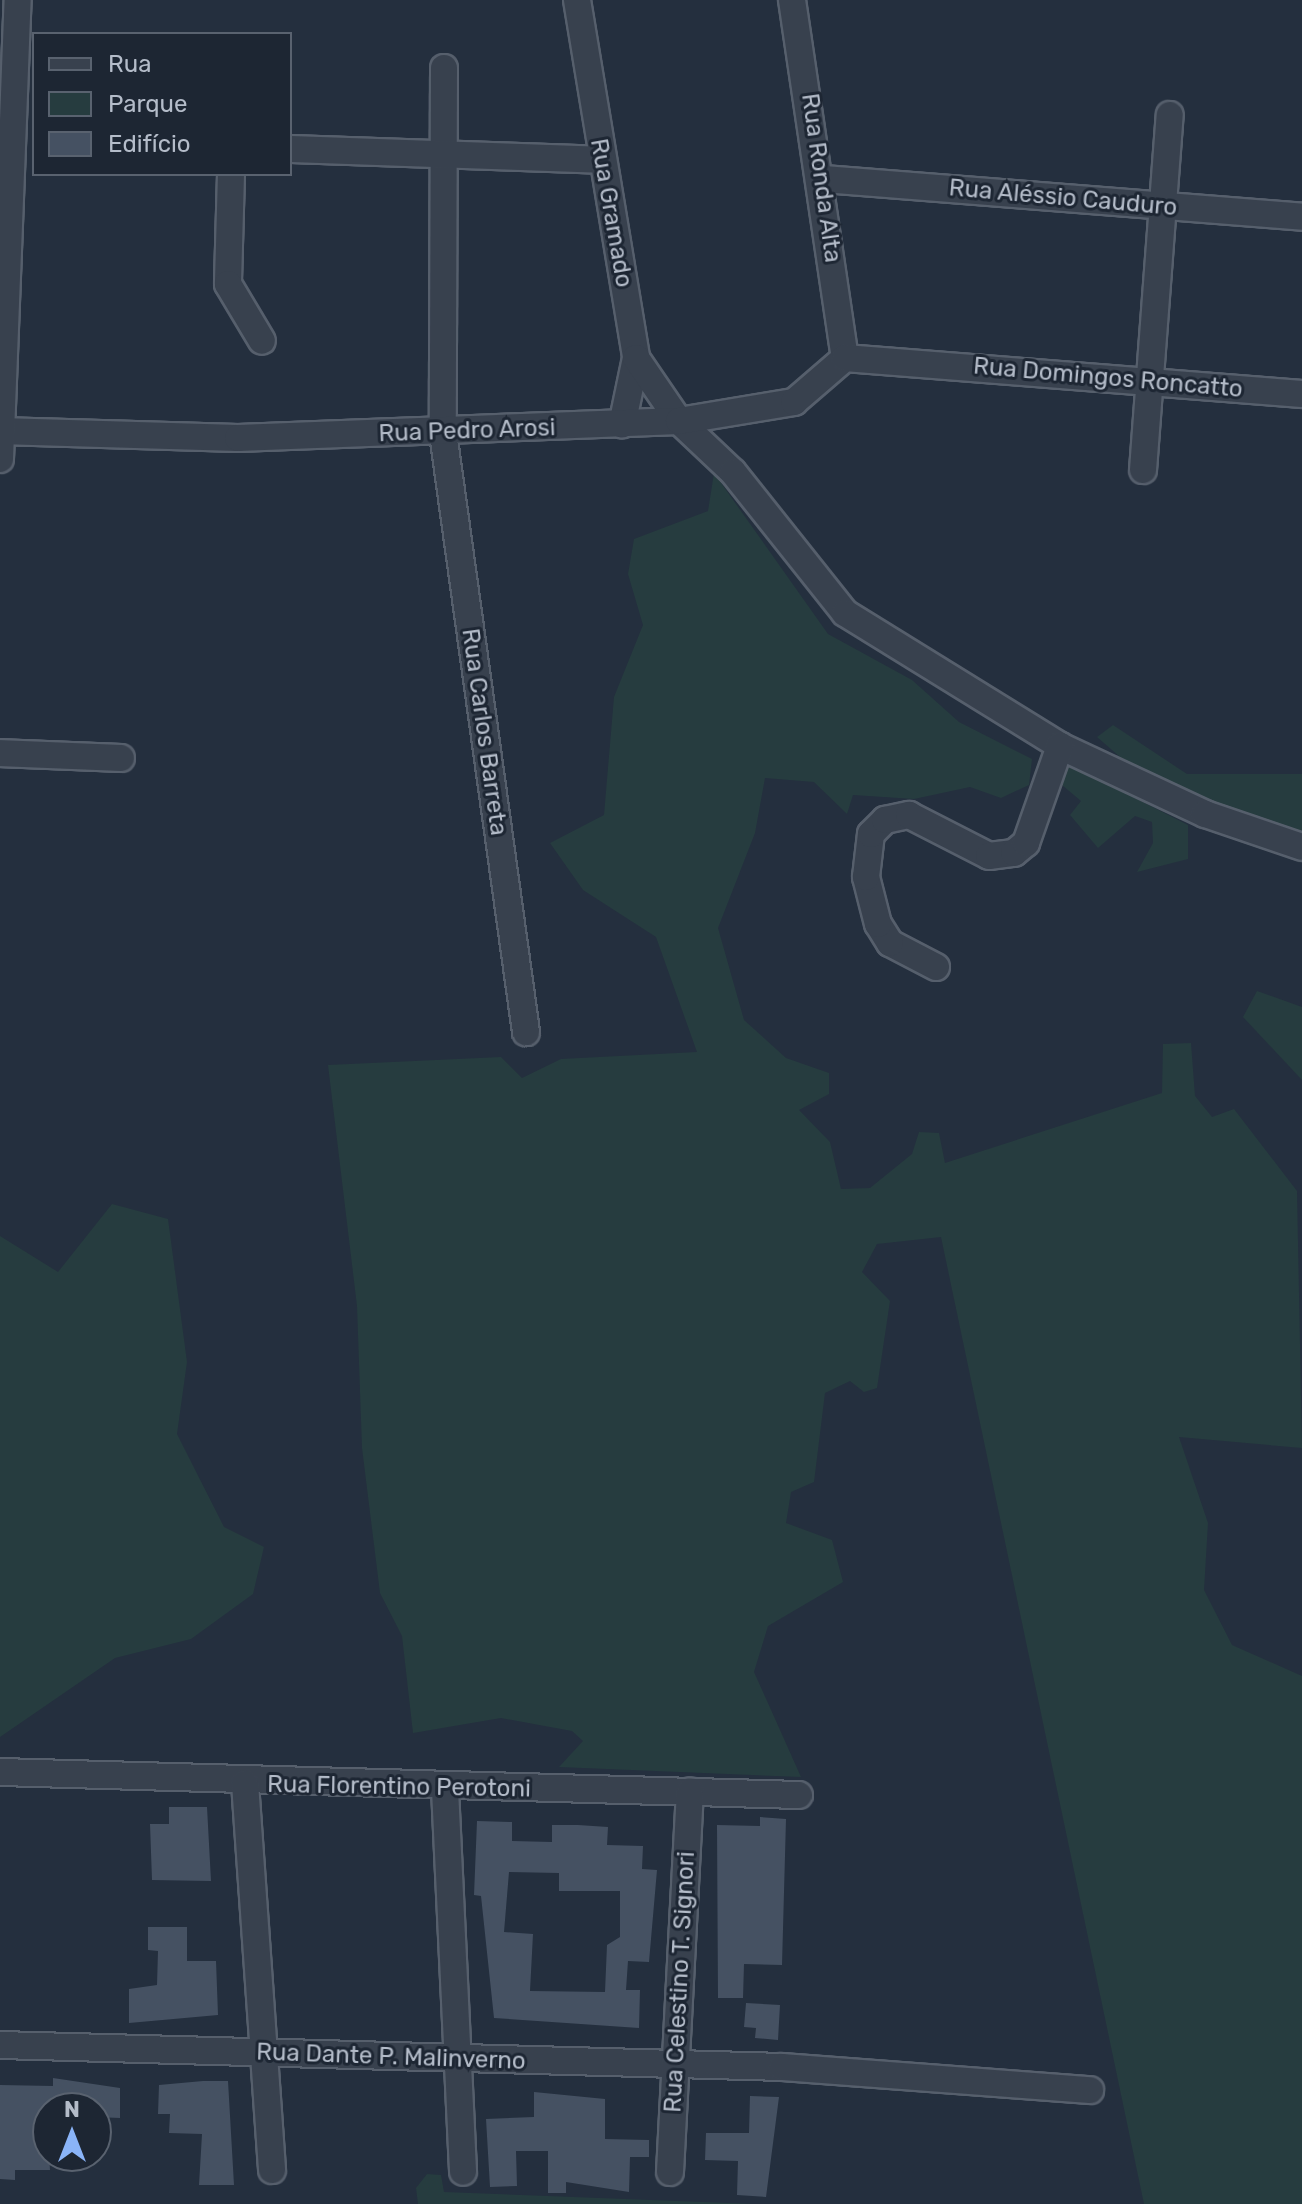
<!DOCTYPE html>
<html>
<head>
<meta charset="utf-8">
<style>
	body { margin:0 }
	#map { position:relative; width:1302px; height:2204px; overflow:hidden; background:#242f3e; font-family:Rubik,sans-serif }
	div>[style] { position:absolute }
	.green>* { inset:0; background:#263c3f }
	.building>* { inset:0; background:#455162 }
	.roads { filter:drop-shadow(2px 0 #565f6c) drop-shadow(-2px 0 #565f6c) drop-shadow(0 2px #565f6c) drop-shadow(0 -2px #565f6c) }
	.minor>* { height:26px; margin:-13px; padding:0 13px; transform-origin:13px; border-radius:13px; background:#38414e }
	span { translate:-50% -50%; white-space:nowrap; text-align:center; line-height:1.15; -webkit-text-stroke:6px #1d2633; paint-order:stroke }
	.street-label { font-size:24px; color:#b4bcc9 }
	.legend { position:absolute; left:32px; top:32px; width:260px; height:144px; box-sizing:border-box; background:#1d2633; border:2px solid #59626f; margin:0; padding:10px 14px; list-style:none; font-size:24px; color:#b4bcc9 }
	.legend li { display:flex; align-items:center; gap:16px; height:40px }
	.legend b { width:40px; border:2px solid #59626f }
	.north { position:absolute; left:32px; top:2092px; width:80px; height:80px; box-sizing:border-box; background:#1d2633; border:2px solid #59626f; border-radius:50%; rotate:0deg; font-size:22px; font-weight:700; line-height:32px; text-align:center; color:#b4bcc9 }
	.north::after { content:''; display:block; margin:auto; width:28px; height:36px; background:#8ab4f8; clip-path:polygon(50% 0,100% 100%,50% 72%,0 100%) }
</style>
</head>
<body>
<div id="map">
	<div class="green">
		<div style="clip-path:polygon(714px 473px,828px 634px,912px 680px,959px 722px,1032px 759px,1029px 785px,1001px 798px,970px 787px,914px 799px,853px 795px,847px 814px,814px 782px,765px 778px,755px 833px,718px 928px,744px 1020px,786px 1058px,829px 1073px,829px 1094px,799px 1110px,830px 1142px,841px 1189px,870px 1188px,912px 1154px,919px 1132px,939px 1133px,945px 1163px,1162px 1093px,1163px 1044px,1191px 1043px,1195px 1096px,1212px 1117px,1234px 1109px,1297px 1191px,1302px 1448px,1179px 1437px,1208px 1523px,1204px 1590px,1232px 1645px,1302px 1676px,1302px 2204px,1144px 2204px,941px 1237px,877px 1244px,862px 1272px,890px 1301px,877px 1388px,864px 1392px,850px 1381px,825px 1393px,814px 1482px,791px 1492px,786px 1523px,832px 1540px,843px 1582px,768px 1626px,754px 1672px,801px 1777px,559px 1767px,583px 1741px,572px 1731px,501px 1718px,413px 1733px,402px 1636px,380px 1593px,362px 1448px,357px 1306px,328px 1065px,501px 1057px,522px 1078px,561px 1059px,697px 1052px,656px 937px,583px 890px,550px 843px,604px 815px,614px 697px,643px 625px,628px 574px,634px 539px,708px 511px)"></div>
		<div style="clip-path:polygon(1113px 725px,1187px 774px,1302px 774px,1302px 833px,1212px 804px,1127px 763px,1097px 737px)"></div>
		<div style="clip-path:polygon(1066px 763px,1188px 825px,1188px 859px,1137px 872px,1153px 843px,1152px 822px,1135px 816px,1098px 848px,1070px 815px,1081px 801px,1056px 780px)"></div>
		<div style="clip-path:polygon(1257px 991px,1302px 1007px,1302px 1080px,1243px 1017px)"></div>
		<div style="clip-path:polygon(112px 1204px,168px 1219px,187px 1362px,177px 1434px,224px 1527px,264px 1547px,253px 1594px,191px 1639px,115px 1658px,0 1737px,0 1236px,58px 1272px)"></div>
		<div style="clip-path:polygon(427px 2174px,441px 2175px,444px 2192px,755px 2204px,418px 2204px,416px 2188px)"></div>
	</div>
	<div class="building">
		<div style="clip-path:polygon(169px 1807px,207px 1807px,211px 1881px,152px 1880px,150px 1824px,169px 1824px)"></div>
		<div style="clip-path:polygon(760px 1817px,786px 1819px,782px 1965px,744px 1964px,743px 1998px,718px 1998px,717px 1825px,760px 1826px)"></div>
		<div style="clip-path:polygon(evenodd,477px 1821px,512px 1822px,512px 1841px,552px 1842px,552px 1825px,578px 1825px,608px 1827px,607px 1845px,643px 1846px,642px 1869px,657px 1870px,649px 1962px,628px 1961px,626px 1990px,640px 1990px,639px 2028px,494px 2018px,481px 1896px,474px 1895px,477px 1821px,509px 1872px,559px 1873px,559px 1891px,620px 1891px,620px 1937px,607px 1945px,605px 1992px,530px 1991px,533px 1934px,504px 1932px,509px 1872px)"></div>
		<div style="clip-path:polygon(148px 1927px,187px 1927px,187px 1961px,216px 1961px,218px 2015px,129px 2023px,129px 1989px,157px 1985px,158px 1951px,148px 1950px)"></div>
		<div style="clip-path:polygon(746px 2003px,780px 2005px,778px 2040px,755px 2038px,756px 2028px,744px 2027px)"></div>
		<div style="clip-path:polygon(53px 2078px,120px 2088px,120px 2118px,96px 2117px,96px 2108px,46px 2109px,50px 2170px,15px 2170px,15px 2180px,0 2179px,0 2085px,53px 2086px)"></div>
		<div style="clip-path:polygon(203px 2081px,228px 2081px,234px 2185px,199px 2185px,202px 2134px,169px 2133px,170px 2114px,158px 2114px,159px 2085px)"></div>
		<div style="clip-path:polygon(534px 2092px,605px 2099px,605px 2139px,649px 2140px,649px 2157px,630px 2157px,629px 2192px,566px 2182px,566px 2193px,548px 2193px,548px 2151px,516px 2151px,517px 2186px,490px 2187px,486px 2119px,534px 2117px)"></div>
		<div style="clip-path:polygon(750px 2096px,779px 2097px,766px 2197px,737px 2195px,738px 2161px,705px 2160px,706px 2133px,749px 2133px)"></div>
	</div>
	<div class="roads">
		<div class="minor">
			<div style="left:577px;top:0;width:363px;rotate:80.6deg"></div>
			<div style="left:636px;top:358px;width:68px;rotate:101.8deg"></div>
			<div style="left:792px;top:0;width:362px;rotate:81.6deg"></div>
			<div style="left:444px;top:68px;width:365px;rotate:90.2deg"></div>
			<div style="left:443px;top:433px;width:605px;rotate:82.11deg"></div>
			<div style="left:290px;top:149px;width:311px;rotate:2deg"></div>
			<div style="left:231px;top:174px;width:110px;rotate:91.6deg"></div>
			<div style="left:228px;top:284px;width:66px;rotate:59.2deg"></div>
			<div style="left:824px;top:179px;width:480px;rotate:4.5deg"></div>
			<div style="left:636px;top:358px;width:76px;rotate:55.7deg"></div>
			<div style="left:679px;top:421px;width:74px;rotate:43.4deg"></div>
			<div style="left:733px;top:472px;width:180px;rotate:51.5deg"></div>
			<div style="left:845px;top:613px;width:253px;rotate:31.7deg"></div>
			<div style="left:1060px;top:746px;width:160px;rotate:25.1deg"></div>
			<div style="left:1205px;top:814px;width:102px;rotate:18.8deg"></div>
			<div style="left:0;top:431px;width:238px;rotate:1.7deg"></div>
			<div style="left:238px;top:438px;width:441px;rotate:-2.2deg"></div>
			<div style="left:679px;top:421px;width:117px;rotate:-9.4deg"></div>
			<div style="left:794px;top:402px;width:67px;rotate:-40.8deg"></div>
			<div style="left:845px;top:358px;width:458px;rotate:4.5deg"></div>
			<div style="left:0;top:459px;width:459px;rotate:-87.8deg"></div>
			<div style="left:1143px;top:470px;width:356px;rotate:-85.7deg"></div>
			<div style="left:0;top:753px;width:121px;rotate:2.4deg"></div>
			<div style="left:936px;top:967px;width:52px;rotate:-152.4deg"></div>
			<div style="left:890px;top:943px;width:22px;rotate:-122deg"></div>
			<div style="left:878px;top:924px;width:49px;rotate:-104.3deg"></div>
			<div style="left:866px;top:877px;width:43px;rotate:-83.4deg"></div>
			<div style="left:871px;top:834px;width:20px;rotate:-45deg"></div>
			<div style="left:885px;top:820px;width:25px;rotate:-12deg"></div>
			<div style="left:909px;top:815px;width:90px;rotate:27.1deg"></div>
			<div style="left:989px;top:856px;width:25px;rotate:-7deg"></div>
			<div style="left:1014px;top:853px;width:16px;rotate:-40deg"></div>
			<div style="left:1026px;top:843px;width:103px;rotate:-70.7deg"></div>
			<div style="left:0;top:1772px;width:799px;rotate:1.65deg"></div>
			<div style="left:245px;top:1783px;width:388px;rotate:86deg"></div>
			<div style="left:445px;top:1789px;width:383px;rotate:87.3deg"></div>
			<div style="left:0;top:2045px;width:782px;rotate:1.61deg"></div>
			<div style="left:782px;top:2067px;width:309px;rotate:4.3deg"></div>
			<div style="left:670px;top:2172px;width:381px;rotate:-87deg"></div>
		</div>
	</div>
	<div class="street-label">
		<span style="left:821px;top:178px;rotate:82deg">Rua Ronda Alta</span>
		<span style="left:1063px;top:198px;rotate:5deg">Rua Aléssio Cauduro</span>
		<span style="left:611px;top:213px;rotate:80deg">Rua Gramado</span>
		<span style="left:1108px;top:378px;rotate:5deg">Rua Domingos Roncatto</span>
		<span style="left:467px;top:431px;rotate:-2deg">Rua Pedro Arosi</span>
		<span style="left:484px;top:732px;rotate:82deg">Rua Carlos Barreta</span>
		<span style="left:399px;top:1787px;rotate:1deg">Rua Florentino Perotoni</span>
		<span style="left:680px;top:1982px;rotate:-87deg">Rua Celestino T. Signori</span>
		<span style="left:391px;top:2057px;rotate:2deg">Rua Dante P. Malinverno</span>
	</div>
	<ul class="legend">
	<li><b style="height:10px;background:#38414e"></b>Rua</li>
	<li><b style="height:22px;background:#263c3f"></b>Parque</li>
	<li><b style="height:22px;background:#455162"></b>Edifício</li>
	</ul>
	<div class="north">N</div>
</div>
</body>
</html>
